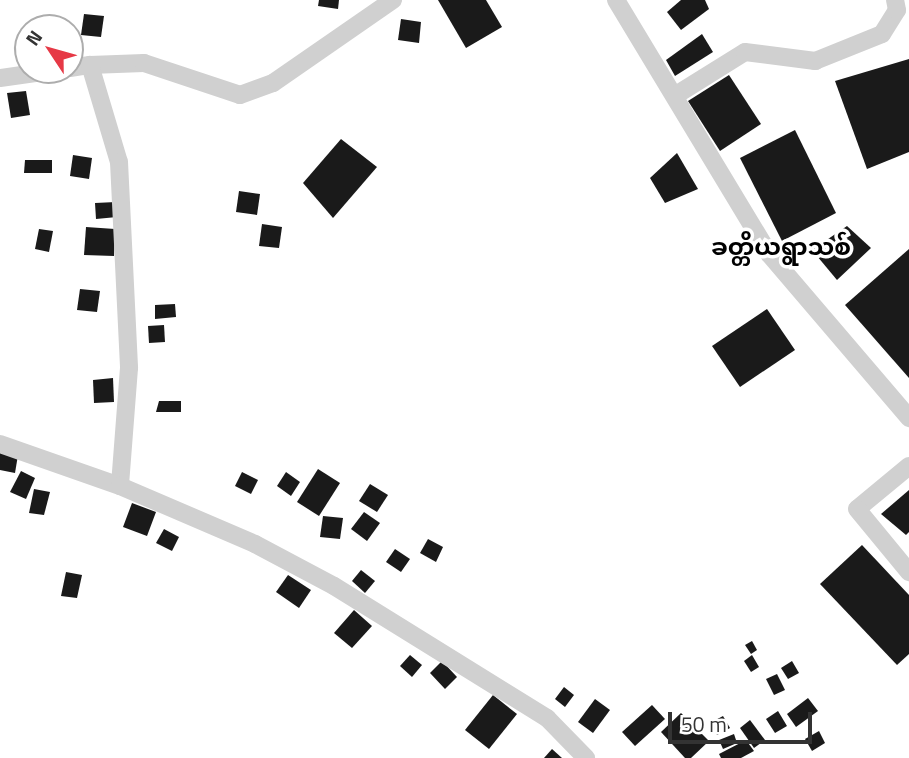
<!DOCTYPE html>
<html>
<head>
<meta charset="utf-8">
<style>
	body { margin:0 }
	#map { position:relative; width:909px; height:758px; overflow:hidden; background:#fff; font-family:"Titillium Web","Noto Sans Myanmar",sans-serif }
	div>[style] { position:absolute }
	.building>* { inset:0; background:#1a1a1a }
	.street>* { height:18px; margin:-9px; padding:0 9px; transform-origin:9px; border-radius:9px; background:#d0d0d0 }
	span { translate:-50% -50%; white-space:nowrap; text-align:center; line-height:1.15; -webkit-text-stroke:7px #fff; paint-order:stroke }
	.quarter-label { font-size:24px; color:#000; font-weight:700 }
	.north { position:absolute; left:14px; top:14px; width:70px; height:70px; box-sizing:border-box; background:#fff; border:2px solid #adadad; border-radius:50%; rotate:306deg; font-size:19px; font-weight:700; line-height:28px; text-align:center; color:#333 }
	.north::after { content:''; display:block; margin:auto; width:24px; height:32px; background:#e63946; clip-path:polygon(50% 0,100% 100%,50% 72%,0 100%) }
	.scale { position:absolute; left:668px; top:712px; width:144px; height:32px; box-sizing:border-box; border:4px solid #333; border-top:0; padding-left:9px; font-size:21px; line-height:24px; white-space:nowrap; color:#333; -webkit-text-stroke:5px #fff; paint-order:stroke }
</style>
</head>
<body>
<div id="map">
	<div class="building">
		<div style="clip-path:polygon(319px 0,339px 0,338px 9px,318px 6px)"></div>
		<div style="clip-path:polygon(438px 0,486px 0,502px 27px,466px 48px)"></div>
		<div style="clip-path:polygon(681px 0,705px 0,709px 9px,681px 30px,667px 12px)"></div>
		<div style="clip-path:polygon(84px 14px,104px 16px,101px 37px,81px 35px)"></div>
		<div style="clip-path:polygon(401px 19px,421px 22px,419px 43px,398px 40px)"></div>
		<div style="clip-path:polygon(702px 34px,713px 52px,675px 76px,666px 60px)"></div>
		<div style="clip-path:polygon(909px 59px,909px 152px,867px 169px,835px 81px)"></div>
		<div style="clip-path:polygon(729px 75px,761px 124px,720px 151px,688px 101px)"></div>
		<div style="clip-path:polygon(26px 91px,30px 115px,11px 118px,7px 93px)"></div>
		<div style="clip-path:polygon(795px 130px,836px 213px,782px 241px,740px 158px)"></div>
		<div style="clip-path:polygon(341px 139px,377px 167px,333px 218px,303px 183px)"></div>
		<div style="clip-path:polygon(677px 153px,698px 189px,665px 203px,650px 178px)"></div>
		<div style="clip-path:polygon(73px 155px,92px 158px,89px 179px,70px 176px)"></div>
		<div style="clip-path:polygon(25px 160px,52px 160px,52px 173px,24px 173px)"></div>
		<div style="clip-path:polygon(239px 191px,260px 194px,257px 215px,236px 212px)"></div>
		<div style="clip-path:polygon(116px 202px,117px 217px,96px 219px,95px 203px)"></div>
		<div style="clip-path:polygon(262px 224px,282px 227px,279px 248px,259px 246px)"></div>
		<div style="clip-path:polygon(847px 226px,871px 248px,837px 280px,812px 250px)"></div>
		<div style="clip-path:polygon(86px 227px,115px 229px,114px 256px,84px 255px)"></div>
		<div style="clip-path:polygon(39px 229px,53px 231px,49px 252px,35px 249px)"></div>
		<div style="clip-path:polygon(909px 249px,909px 378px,845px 305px)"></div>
		<div style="clip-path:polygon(80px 289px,100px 291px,97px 312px,77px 310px)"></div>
		<div style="clip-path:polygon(175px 304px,176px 317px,155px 319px,155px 305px)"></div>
		<div style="clip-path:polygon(767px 309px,795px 350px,740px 387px,712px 346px)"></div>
		<div style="clip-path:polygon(164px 325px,165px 342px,149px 343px,148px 326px)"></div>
		<div style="clip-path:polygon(113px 378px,114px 402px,94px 403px,93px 380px)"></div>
		<div style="clip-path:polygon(159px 401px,181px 401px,181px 412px,156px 412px)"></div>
		<div style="clip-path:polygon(0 452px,18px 455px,15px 473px,0 470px)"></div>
		<div style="clip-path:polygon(318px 469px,340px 483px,319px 516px,297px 502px)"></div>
		<div style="clip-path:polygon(21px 471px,35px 478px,26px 499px,10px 492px)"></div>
		<div style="clip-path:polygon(242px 472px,258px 480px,251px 494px,235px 486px)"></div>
		<div style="clip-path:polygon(286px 472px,300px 482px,291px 496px,277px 486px)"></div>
		<div style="clip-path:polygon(370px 484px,388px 495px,377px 512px,359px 501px)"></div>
		<div style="clip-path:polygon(34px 489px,50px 492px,44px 515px,29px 513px)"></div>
		<div style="clip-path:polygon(909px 490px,909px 532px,906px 535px,881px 514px)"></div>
		<div style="clip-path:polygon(132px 503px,156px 512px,147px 536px,123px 527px)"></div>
		<div style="clip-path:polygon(364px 512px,380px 523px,367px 541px,351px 529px)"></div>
		<div style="clip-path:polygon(323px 516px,343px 518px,340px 539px,320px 537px)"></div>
		<div style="clip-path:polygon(164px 529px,179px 537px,172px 551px,156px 543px)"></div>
		<div style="clip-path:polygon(428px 539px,443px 547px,436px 562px,420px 553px)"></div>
		<div style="clip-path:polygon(862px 545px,909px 595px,909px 654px,897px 665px,820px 584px)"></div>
		<div style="clip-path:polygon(395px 549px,410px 559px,401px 572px,386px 562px)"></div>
		<div style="clip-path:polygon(361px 570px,375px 581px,365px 593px,352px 581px)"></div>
		<div style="clip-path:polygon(66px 572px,82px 575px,77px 598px,61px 596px)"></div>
		<div style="clip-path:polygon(288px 575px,311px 590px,299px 608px,276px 592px)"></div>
		<div style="clip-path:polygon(354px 610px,372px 626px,352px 648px,334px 633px)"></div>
		<div style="clip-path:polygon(752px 641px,757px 650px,751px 654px,745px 645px)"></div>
		<div style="clip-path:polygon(410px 655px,422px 665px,412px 677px,400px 666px)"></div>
		<div style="clip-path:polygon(752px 655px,759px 667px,751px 672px,744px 661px)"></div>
		<div style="clip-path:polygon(442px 661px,457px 677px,445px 689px,430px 673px)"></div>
		<div style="clip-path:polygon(792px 661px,799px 673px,788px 679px,781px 668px)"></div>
		<div style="clip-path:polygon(777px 674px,785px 690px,774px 695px,766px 679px)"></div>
		<div style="clip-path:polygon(564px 687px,574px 695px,565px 707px,555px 699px)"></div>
		<div style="clip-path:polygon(493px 695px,517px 714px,489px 749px,465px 730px)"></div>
		<div style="clip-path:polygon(808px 698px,818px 711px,796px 727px,787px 714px)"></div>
		<div style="clip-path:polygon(595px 699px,610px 710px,593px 733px,578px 722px)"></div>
		<div style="clip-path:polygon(652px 705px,665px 719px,635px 746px,622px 732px)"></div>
		<div style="clip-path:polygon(778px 711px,787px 726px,775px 733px,766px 719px)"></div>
		<div style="clip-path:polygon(681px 713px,709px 741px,691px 758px,685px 758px,661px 732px)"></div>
		<div style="clip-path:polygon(723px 716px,730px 728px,717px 735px,710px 723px)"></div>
		<div style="clip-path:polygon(750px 720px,765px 740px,754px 748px,740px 728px)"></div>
		<div style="clip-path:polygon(819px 731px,825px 743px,812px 751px,805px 739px)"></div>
		<div style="clip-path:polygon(734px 734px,737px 743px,723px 749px,719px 740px)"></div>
		<div style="clip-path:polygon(746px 740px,754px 751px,741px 758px,721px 758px,719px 754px)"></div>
		<div style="clip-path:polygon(552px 749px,562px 758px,544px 758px)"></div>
	</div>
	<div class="street">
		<div style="left:616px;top:0;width:297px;rotate:58.9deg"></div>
		<div style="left:769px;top:254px;width:216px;rotate:49.5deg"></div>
		<div style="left:90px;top:65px;width:54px;rotate:-2.1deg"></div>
		<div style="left:144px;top:63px;width:101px;rotate:18.4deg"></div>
		<div style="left:240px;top:95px;width:35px;rotate:-20deg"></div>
		<div style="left:273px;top:83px;width:146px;rotate:-34.7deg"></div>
		<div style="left:70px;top:68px;width:20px;rotate:-9deg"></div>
		<div style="left:90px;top:65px;width:101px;rotate:73.4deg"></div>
		<div style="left:119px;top:162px;width:206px;rotate:87.2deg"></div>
		<div style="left:129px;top:368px;width:118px;rotate:94.4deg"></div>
		<div style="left:0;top:78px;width:57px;rotate:-8.1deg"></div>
		<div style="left:676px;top:95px;width:81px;rotate:-31.9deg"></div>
		<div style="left:745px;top:52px;width:71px;rotate:7.3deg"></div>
		<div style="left:815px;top:61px;width:72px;rotate:-21.9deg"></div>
		<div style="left:882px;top:34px;width:28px;rotate:-58deg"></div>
		<div style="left:897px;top:10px;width:10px;rotate:-101deg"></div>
		<div style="left:0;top:444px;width:127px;rotate:19.3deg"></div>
		<div style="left:120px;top:486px;width:147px;rotate:23.2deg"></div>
		<div style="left:255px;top:544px;width:89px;rotate:28deg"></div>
		<div style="left:334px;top:586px;width:251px;rotate:31.8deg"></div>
		<div style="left:547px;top:718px;width:56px;rotate:45.7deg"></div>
		<div style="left:909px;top:466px;width:67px;rotate:140.4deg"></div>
		<div style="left:857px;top:509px;width:82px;rotate:50.5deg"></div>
	</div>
	<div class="quarter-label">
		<span style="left:781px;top:247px">ခတ္တိယရွာသစ်</span>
	</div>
	<div class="north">N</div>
	<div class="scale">50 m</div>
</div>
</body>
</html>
